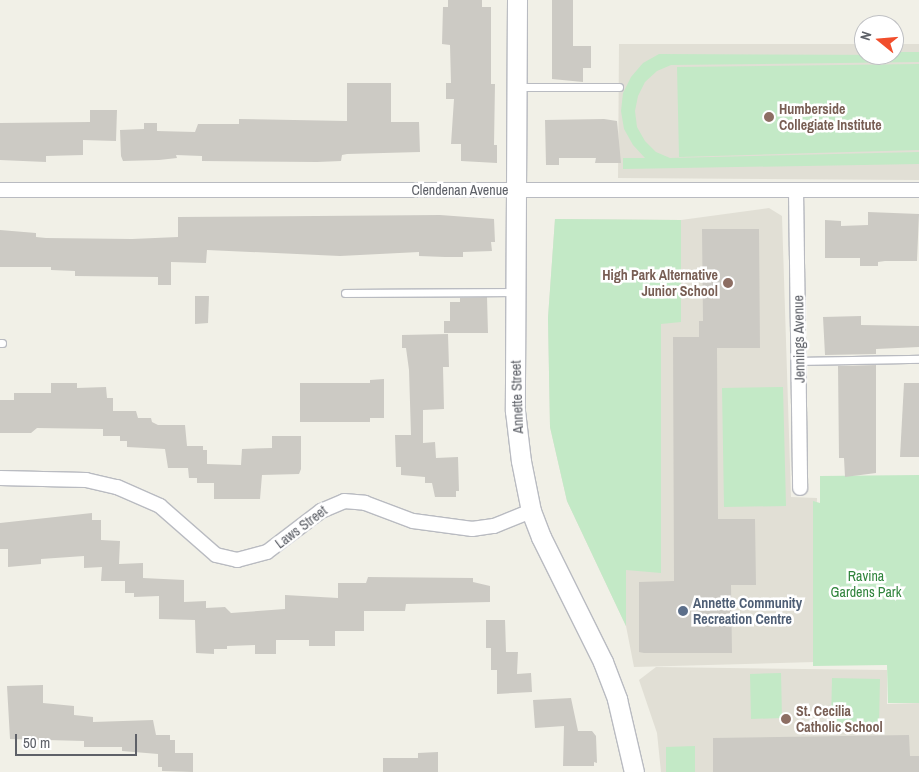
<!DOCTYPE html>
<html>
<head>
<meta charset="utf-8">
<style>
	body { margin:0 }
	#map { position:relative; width:919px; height:772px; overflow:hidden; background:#f1f0e7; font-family:"Archivo Narrow",sans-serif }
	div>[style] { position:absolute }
	.education>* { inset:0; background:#e1dfd5 }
	.green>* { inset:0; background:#c3e9c6 }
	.building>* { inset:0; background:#cccac4 }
	.roads { filter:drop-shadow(1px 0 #b9bbc1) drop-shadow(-1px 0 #b9bbc1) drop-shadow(0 1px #b9bbc1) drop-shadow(0 -1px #b9bbc1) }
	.lane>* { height:7px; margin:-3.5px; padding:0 3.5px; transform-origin:3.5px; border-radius:3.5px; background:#fff }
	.street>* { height:14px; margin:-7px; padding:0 7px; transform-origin:7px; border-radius:7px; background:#fff }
	.secondary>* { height:19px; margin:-9.5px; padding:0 9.5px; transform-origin:9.5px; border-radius:9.5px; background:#fff }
	.dots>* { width:14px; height:14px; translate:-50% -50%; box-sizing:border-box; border:2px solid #fff; border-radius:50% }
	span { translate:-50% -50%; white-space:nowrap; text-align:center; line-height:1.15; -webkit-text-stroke:5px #fff; paint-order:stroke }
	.education-label { font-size:14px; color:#785e54; font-weight:700 }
	.left { translate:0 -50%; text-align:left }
	.right { translate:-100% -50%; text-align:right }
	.street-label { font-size:14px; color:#5e6168 }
	.park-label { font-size:14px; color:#30843c }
	.service-label { font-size:14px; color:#4e5e75; font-weight:700 }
	.north { position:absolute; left:854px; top:15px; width:50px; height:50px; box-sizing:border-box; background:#fff; border:1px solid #bfc0c3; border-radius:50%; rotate:287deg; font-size:14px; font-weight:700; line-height:20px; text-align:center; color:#5e6168 }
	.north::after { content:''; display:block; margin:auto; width:18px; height:22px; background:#f14e2c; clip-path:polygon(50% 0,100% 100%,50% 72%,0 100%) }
	.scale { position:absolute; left:15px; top:734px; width:122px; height:22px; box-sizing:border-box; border:2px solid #5e6168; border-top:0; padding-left:6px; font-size:15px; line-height:18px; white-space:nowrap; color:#5e6168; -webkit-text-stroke:4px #fff; paint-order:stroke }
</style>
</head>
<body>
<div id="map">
	<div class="education">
		<div style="clip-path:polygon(619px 44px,864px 44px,864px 55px,894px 55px,894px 44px,919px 44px,919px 180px,618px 178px)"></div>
		<div style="clip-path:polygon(769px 208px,782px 216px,791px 497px,817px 498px,815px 662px,634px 667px,626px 626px,567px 501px,550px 427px,548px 318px,555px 219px,681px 220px)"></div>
		<div style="clip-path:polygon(656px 667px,887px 670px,887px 704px,919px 703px,919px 772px,661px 772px,657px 733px,639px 680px)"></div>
	</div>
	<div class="green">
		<div style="clip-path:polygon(894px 52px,919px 52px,919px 62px,671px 65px,657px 71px,645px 82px,638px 96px,635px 111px,637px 127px,645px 141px,656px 152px,670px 158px,919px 152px,919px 164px,623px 169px,623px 158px,645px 158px,633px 145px,624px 129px,621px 111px,623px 93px,631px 77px,643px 63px,659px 54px,894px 55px)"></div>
		<div style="clip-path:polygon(919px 64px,919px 150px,679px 157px,677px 67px)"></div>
		<div style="clip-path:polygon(555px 219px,681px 220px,681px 322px,661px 324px,661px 573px,626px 570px,626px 626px,567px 501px,550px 427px,548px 318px)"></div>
		<div style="clip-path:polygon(783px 387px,786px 506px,724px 507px,722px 388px)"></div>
		<div style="clip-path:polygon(919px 475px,919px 703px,888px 703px,887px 665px,813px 666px,813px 501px,820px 503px,820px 476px)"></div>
		<div style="clip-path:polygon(781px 673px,782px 718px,751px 719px,750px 674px)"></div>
		<div style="clip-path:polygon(832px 678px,880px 679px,879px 724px,831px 723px)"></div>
		<div style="clip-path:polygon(695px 746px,695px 772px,666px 772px,666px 747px)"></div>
	</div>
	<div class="building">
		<div style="clip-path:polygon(448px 0,482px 0,482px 7px,491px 7px,491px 84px,495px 84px,494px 145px,497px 145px,497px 163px,461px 161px,461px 144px,451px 144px,454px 99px,446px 99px,446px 83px,451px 83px,450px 45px,442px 44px,443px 7px,448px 7px)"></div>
		<div style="clip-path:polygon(552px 0,573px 0,573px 46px,591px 46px,591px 68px,583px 68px,583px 82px,552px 79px)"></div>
		<div style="clip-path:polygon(347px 83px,391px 83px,391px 122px,419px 122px,420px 152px,347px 154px,342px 155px,341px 161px,317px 162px,202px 161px,202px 156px,176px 155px,177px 158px,159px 160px,123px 161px,121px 156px,120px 130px,144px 129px,144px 123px,157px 123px,157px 131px,195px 132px,198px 124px,239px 124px,239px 119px,347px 121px)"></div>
		<div style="clip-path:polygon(90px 110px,117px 110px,116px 141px,83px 140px,83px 155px,46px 156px,46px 162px,0 160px,0 123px,90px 122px)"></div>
		<div style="clip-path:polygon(604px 119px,617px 121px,621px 163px,595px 163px,596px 158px,559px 158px,559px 165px,546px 165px,545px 120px)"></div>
		<div style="clip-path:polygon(868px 212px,919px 214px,917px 261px,885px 261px,878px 262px,878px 266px,860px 266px,860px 258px,825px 258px,825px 220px,841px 221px,841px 226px,868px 225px)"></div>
		<div style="clip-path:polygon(440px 215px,494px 219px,495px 242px,491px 242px,492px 251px,463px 252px,463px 257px,445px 257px,419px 256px,419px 252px,340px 256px,207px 250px,206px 263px,171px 262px,171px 285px,158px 285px,158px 277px,75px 276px,75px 271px,51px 270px,51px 267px,0 267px,0 230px,36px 233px,36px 237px,46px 238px,132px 239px,178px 237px,178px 217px)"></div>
		<div style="clip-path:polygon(702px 229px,759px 229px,760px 348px,717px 348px,718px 519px,755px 519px,756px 585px,731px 585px,732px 653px,644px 653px,639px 652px,639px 582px,674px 581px,673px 337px,699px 337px,699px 321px,703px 321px)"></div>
		<div style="clip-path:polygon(195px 296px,209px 296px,208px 323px,195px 324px)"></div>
		<div style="clip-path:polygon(487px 297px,488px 333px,444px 333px,444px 321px,450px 321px,450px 302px,460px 302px,460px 298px)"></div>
		<div style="clip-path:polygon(861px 316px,861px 325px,919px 326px,919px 347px,876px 349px,876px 354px,825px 355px,823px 317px)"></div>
		<div style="clip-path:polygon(448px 334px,449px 367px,443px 367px,444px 409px,423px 410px,423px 443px,435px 442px,436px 458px,458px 457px,459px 491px,456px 491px,456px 497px,435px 497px,432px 483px,425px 483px,425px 477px,401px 475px,401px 467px,396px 467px,395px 435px,411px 435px,409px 370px,406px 348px,402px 348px,402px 335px)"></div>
		<div style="clip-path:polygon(876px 365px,876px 473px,845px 477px,844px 458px,839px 458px,838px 366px)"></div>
		<div style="clip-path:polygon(384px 379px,384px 418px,370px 418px,370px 422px,300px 422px,300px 383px,370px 383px,370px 380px)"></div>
		<div style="clip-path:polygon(51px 383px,77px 383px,77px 388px,106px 387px,107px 398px,113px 398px,113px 411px,136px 411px,138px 418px,151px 418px,152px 422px,158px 425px,185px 425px,187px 446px,203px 446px,203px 450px,207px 450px,207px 464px,241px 465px,242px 449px,272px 448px,272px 436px,301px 436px,301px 469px,299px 474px,262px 475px,260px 499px,214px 499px,214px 483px,197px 483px,197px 478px,189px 478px,188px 468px,168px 468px,165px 449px,127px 447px,127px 441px,120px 441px,120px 436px,103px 436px,103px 429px,37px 428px,31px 433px,0 433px,0 400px,14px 400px,14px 393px,51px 393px)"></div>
		<div style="clip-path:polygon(904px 383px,919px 383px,919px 457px,900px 457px)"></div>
		<div style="clip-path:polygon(92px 513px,92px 520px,101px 520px,101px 540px,120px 541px,119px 564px,143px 563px,143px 578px,184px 580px,184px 602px,206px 601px,206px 608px,225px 607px,231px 613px,285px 609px,285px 595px,338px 598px,338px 583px,366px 583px,368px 577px,473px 578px,473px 582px,490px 586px,490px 602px,406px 604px,405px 611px,364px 611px,364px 631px,335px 631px,335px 646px,309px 646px,309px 640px,276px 640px,276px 654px,255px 654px,255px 645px,227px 646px,227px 649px,214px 649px,214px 654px,196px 653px,195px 620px,159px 619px,159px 596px,134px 597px,134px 593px,125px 593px,125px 581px,101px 581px,102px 567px,84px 568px,84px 556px,41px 559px,41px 564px,8px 567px,8px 549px,0 549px,0 523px)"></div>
		<div style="clip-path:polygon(486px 620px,505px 620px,506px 652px,518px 652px,517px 674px,531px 673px,532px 692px,497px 694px,497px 670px,491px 670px,491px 648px,486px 648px)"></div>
		<div style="clip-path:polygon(43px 685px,43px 703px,74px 706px,74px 715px,93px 717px,93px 722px,153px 720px,156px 735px,170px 735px,170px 740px,175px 740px,175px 753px,193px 753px,193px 772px,162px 771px,162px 767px,158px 767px,158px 754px,122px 751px,122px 747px,84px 747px,84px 741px,10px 739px,7px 686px)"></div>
		<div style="clip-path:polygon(571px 698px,578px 731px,592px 731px,596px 736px,597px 763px,594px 762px,594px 766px,563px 766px,564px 726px,535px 728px,533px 700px)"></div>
		<div style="clip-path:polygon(909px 735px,910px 756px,919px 756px,919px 772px,713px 772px,713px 738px)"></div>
		<div style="clip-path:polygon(438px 752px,438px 772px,383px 772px,383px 758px,418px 758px,418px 753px)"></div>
	</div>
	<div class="roads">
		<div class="lane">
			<div style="left:517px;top:87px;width:102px"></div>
			<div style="left:345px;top:293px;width:169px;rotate:-0.3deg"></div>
			<div style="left:0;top:343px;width:2px"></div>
			<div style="left:799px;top:361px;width:120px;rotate:-1deg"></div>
		</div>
		<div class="street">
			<div style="left:0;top:190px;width:919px"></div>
			<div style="left:796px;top:190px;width:298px;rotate:89.2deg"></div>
			<div style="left:0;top:478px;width:86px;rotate:1.3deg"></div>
			<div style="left:86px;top:480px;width:32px;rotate:13deg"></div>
			<div style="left:117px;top:487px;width:47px;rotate:23.8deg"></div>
			<div style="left:160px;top:506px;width:74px;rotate:41.2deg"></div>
			<div style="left:216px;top:555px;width:22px;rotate:13deg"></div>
			<div style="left:237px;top:560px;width:31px;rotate:-15deg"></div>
			<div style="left:267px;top:552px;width:68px;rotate:-37.2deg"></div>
			<div style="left:321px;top:511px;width:25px;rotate:-23deg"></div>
			<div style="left:344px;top:501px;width:21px;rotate:5deg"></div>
			<div style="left:365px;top:503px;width:51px;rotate:20.6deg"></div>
			<div style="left:413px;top:521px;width:60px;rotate:7.7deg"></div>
			<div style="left:472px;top:529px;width:22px;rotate:-8deg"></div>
			<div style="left:494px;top:526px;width:40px;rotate:-22deg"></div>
		</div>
		<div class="secondary">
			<div style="left:517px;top:0;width:411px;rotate:90.3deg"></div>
			<div style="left:515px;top:411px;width:50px;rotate:83.2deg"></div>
			<div style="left:521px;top:461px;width:51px;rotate:78.7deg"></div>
			<div style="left:531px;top:511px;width:28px;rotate:69deg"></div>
			<div style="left:541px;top:537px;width:140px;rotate:63.6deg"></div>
			<div style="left:603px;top:662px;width:40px;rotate:69deg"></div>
			<div style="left:617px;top:699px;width:75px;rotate:76.9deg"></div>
		</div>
	</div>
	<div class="dots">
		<div style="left:769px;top:117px;background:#8d6e63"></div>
		<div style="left:728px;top:283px;background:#8d6e63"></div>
		<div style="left:683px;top:611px;background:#5c6f8a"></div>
		<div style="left:786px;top:719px;background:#8d6e63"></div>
	</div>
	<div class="education-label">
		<span class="left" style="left:779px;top:117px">Humberside<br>Collegiate Institute</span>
		<span class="right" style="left:718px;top:283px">High Park Alternative<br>Junior School</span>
		<span class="left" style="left:796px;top:719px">St. Cecilia<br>Catholic School</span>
	</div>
	<div class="street-label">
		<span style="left:460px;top:190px">Clendenan Avenue</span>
		<span style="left:799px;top:339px;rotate:-91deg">Jennings Avenue</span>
		<span style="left:517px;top:397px;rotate:-92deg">Annette Street</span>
		<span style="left:301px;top:527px;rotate:-37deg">Laws Street</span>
	</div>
	<div class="park-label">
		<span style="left:866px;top:584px">Ravina<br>Gardens Park</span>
	</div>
	<div class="service-label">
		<span class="left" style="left:693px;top:611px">Annette Community<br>Recreation Centre</span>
	</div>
	<div class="north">N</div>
	<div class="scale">50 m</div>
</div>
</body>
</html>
